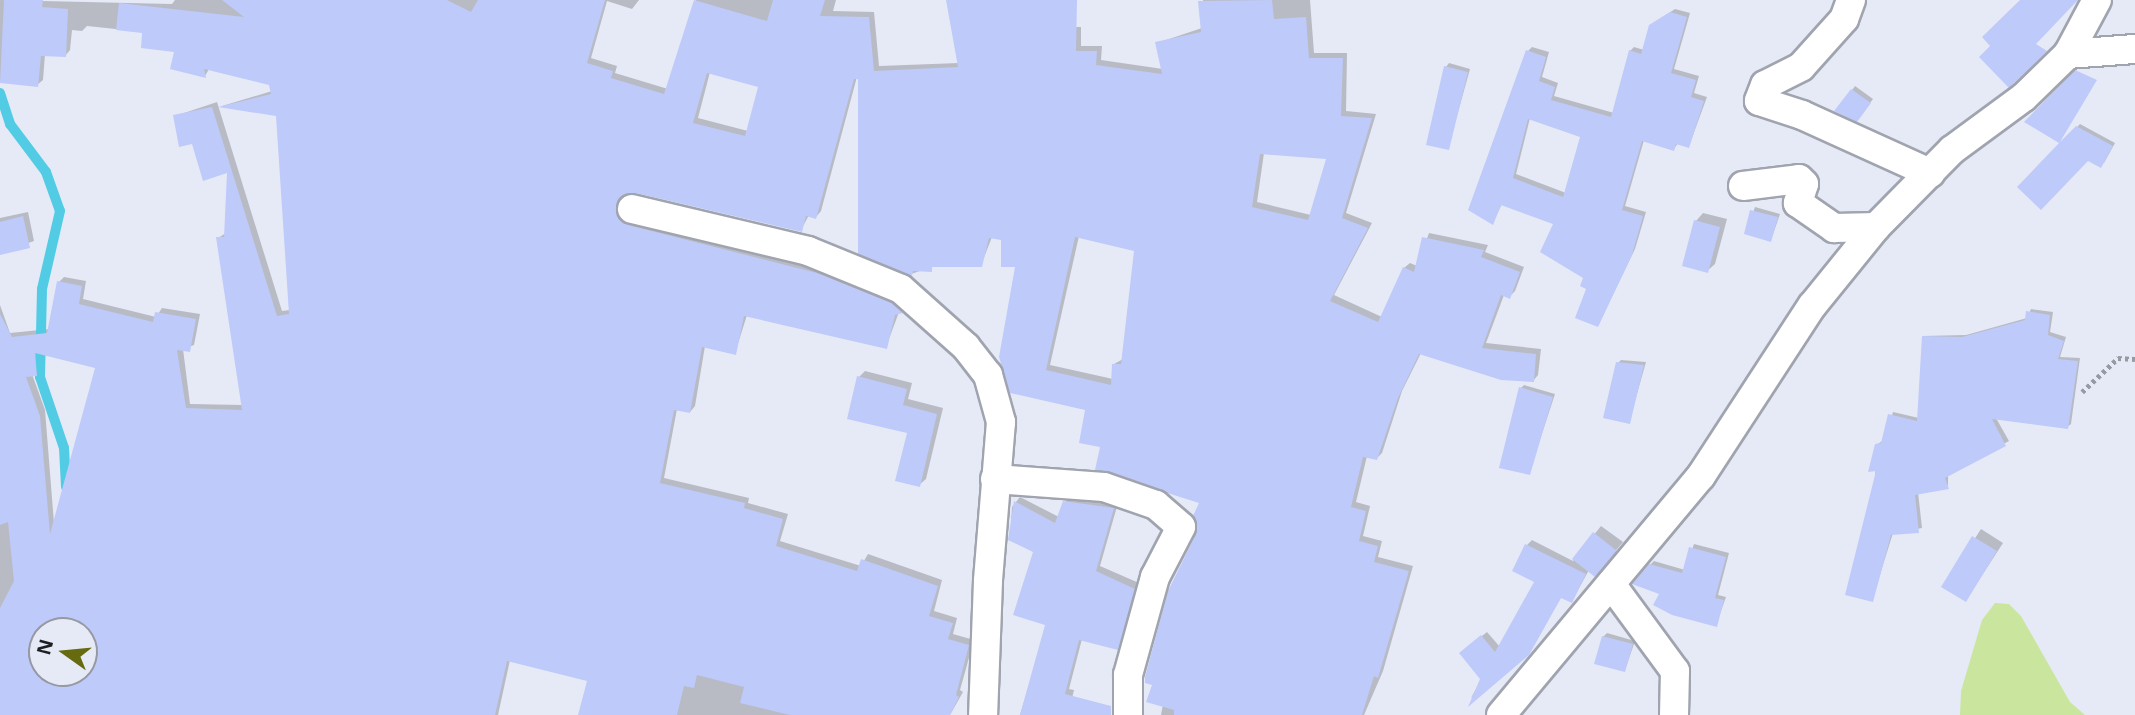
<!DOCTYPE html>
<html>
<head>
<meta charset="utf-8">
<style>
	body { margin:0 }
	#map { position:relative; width:2135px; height:715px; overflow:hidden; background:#e6eaf6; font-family:"Open Sans",sans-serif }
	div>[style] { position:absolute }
	.green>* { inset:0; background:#cae69e }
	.shadow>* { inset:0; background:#0003 }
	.stream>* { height:10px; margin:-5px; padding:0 5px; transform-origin:5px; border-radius:5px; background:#52cce4 }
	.building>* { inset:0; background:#becaf9 }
	.path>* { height:4.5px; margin-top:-2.25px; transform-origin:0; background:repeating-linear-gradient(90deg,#979aa3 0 3.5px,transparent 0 7px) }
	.roads { filter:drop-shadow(2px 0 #a0a4af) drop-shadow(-2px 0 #a0a4af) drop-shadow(0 2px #a0a4af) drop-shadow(0 -2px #a0a4af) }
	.minor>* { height:28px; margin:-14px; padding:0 14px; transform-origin:14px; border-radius:14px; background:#fff }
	span { translate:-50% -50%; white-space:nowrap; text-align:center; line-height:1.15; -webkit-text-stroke:5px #e6eaf6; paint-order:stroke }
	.north { position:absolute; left:28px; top:617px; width:70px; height:70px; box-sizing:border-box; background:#e6eaf6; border:2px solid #9699a2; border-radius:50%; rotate:285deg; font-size:19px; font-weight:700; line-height:28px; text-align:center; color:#1e1f23 }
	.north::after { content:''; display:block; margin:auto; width:24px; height:32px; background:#656b0e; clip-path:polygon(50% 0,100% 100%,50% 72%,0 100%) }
</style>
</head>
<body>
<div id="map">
	<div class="green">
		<div style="clip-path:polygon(1995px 603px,2009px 604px,2021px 616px,2070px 702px,2085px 715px,1960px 715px,1961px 691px,1982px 620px)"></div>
	</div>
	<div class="shadow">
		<div style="clip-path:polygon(evenodd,0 0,172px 4px,175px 0,639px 0,632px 9px,607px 1px,591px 58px,617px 66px,615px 73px,668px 89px,696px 0,836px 0,833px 11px,874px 12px,879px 66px,959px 63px,951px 0,1050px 0,1053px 27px,1081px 27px,1081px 46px,1102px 46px,1101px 60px,1163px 69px,1157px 43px,1202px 28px,1203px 0,1310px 0,1314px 53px,1347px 53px,1346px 111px,1376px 114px,1346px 213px,1372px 223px,1334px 295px,1382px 317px,1404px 268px,1410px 263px,1417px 266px,1429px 233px,1488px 245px,1485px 252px,1524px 267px,1515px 291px,1509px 297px,1504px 295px,1486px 343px,1541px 349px,1538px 375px,1533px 381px,1421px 353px,1402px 391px,1382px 453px,1377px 458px,1367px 456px,1356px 502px,1370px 506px,1363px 536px,1382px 541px,1378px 557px,1413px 566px,1383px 671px,1364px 715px,1161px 715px,1201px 502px,1102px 445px,1087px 408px,1012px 391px,1017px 265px,1003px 238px,992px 237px,981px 265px,935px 266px,911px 274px,858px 73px,821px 211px,816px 217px,809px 215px,801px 230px,636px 191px,624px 194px,620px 207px,823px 268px,907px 307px,899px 312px,886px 347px,747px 315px,735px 353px,705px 346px,695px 406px,690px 412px,677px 409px,664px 478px,749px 498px,748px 503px,788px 514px,780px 541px,861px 566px,868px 554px,942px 580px,934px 611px,957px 618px,953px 634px,974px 640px,960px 690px,963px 692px,950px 715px,580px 715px,589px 680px,510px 660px,498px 715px,113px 715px,84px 654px,84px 631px,42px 631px,42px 673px,81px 673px,75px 715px,0 715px,0 305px,10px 333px,50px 329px,59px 282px,64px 277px,86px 281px,83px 299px,156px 317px,162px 308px,200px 314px,194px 345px,183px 349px,190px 404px,243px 405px,218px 238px,226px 233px,229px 171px,193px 142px,175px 116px,217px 102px,282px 311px,290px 310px,278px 115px,222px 106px,272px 91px,271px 83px,209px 69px,205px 76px,176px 50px,144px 32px,87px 26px,82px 31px,72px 30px,70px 50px,65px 56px,45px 54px,43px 80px,37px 85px,0 81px,0 0,710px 72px,760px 86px,748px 131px,698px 118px,710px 72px,0 0,1264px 153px,1329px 157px,1311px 215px,1257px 202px,1264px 153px,0 0,1079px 236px,1136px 250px,1123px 359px,1114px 364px,1113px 379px,1050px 365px,1079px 236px,0 0,40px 352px,97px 366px,54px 523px,45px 410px,32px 374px,41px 369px,40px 352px)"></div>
		<div style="clip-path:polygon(evenodd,1675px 9px,1690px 13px,1674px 69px,1699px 76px,1694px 93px,1707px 97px,1689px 146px,1678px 143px,1674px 149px,1644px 140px,1625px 206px,1646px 212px,1635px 249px,1598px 325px,1585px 277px,1555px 223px,1502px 204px,1493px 222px,1528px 51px,1532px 47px,1549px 52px,1542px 77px,1558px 83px,1554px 96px,1614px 113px,1630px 51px,1634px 47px,1644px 50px,1655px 22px,1675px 9px,1530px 118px,1582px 136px,1566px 193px,1516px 174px,1530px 118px)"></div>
		<div style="clip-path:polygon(1449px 63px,1470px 69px,1448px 148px,1446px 67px)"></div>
		<div style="clip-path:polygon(1855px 86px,1873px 99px,1860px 116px,1837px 111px)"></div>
		<div style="clip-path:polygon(2080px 124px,2115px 143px,2104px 163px,2088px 159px,2019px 187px)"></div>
		<div style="clip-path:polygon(1755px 207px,1780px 214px,1771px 240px,1746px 233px)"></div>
		<div style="clip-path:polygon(28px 212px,34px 241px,0 253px,0 218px)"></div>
		<div style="clip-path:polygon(1703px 213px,1727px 219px,1715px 264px,1707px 271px,1696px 221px)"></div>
		<div style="clip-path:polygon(2031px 309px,2053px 312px,2050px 332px,2066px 337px,2060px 357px,2080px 358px,2071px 424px,2067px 427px,1996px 418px,2009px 441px,1948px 474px,1948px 488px,1918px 492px,1922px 528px,1893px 533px,1872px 600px,1876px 445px,1884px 440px,1893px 412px,1919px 418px,1923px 336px,1966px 335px,2027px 318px)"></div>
		<div style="clip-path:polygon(1621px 360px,1646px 362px,1629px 422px,1618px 363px)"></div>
		<div style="clip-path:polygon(865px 371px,912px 383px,908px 399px,943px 408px,926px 479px,919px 485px,909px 432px,859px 377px)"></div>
		<div style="clip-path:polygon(1524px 385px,1555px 394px,1529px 473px,1521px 388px)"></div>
		<div style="clip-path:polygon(1069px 496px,1118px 503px,1100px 566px,1139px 583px,1117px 648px,1082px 639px,1069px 689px,1074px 690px,1068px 715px,1020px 715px,1047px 624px,1035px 552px,1010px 539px,1012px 507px,1020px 497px,1059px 517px)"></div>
		<div style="clip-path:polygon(1601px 526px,1623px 542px,1602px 567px,1589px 570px,1572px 601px,1562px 596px,1527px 653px,1471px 698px,1482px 678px,1466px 649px,1487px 632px,1500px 647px,1536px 582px,1514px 571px,1527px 545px,1532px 540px,1573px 561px)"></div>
		<div style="clip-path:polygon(1981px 529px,2003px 543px,1966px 600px,1944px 586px)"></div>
		<div style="clip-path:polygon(1694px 544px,1729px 553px,1718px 595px,1726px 597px,1716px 625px,1661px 593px,1650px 565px,1654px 561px,1685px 570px)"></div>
		<div style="clip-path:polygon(1607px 633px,1635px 641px,1625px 670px,1603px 637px)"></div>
	</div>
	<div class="stream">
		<div style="left:0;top:93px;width:33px;rotate:72deg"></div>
		<div style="left:10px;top:124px;width:60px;rotate:53.1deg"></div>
		<div style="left:46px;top:172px;width:41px;rotate:70.3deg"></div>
		<div style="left:60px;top:211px;width:80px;rotate:103deg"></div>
		<div style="left:42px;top:289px;width:88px;rotate:91.3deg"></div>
		<div style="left:40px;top:377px;width:75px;rotate:71.3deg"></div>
		<div style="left:64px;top:448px;width:39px;rotate:87deg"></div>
	</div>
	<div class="building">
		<div style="clip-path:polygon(4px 0,43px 0,42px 7px,68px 9px,66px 57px,41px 56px,38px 87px,0 83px)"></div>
		<div style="clip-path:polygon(evenodd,222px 0,447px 0,471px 12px,478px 0,605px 0,587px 63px,613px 71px,611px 78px,664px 94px,694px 0,767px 21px,773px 0,825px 0,820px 16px,869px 17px,874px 71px,958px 67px,946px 0,1077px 0,1076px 51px,1097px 51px,1096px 65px,1162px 74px,1155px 42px,1201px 32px,1198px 1px,1272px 0,1274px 19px,1306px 17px,1309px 58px,1343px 58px,1341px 116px,1372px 118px,1342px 218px,1368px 228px,1330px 301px,1378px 322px,1403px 267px,1414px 272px,1422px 237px,1484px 250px,1481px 257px,1520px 272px,1510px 299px,1501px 295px,1482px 348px,1536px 354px,1534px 382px,1501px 380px,1419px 354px,1398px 398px,1377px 460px,1363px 457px,1351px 507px,1366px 511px,1359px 541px,1378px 546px,1374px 562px,1409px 571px,1378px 678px,1374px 676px,1362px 715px,1174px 715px,1174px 710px,1146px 702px,1152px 685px,1145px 683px,1145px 677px,1168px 591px,1196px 534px,1193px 516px,1199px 503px,1095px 470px,1100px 447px,1079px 443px,1085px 410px,1010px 393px,999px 357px,1015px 267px,1001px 267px,1001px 240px,989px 238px,982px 267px,932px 267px,932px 272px,913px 271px,912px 276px,858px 254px,858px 79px,854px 79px,816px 219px,806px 216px,802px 232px,636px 193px,620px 197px,616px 213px,628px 225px,817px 273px,892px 303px,903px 313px,895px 315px,887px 349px,744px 316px,736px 355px,702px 347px,690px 413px,674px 410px,660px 483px,745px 503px,744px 508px,783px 519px,776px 546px,857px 571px,861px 559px,938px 586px,929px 616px,953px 623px,948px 639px,969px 645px,956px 695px,959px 697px,950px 715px,790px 715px,740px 703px,744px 687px,697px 675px,694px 688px,684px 686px,677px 715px,578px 715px,587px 681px,507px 661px,495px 715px,0 715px,0 608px,14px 581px,8px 522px,0 525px,0 314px,12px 337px,47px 333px,57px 281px,82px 286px,79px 304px,153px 322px,155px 312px,196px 319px,190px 352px,177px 350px,186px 408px,242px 410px,216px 237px,224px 237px,227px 173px,203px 181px,192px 144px,179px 147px,173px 115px,212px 107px,277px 316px,289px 314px,276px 116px,218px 107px,271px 94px,269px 85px,204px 69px,206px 78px,170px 69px,174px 52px,141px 48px,142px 33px,116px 30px,119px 3px,244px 17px,222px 0,707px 73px,758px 87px,745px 136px,693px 123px,707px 73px,222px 0,1260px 154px,1326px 159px,1308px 220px,1252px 207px,1260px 154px,222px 0,1075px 237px,1134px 251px,1121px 364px,1112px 364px,1111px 385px,1046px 370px,1075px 237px,222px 0,35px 353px,95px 368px,50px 534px,40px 416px,26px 377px,37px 376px,35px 353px,222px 0,42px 631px,84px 631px,84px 673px,42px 673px,42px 631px)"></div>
		<div style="clip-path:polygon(2020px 0,2078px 0,2036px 44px,2047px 51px,2009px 88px,1979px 57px,1990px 46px,1982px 37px)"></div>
		<div style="clip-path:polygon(evenodd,1670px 12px,1687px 17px,1671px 73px,1696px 80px,1691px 97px,1704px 101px,1689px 148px,1676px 144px,1674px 151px,1642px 141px,1622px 210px,1643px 216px,1632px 255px,1598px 327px,1575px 318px,1586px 289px,1580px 286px,1583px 278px,1540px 252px,1553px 224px,1501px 205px,1493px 225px,1468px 210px,1526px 50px,1546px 57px,1539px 81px,1555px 87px,1551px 100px,1611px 117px,1629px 50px,1641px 54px,1649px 25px,1670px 12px,1528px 119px,1580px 137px,1563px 197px,1513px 178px,1528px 119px)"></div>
		<div style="clip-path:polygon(1444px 66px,1468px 72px,1449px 150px,1426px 145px)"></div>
		<div style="clip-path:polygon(2075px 70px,2097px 80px,2060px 142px,2076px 126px,2113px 146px,2101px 168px,2088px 161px,2041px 210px,2017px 187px,2059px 143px,2024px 122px)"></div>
		<div style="clip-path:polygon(1851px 89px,1871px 103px,1857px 122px,1834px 111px)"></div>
		<div style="clip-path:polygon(1750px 210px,1778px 217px,1771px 242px,1744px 234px)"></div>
		<div style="clip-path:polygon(23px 216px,30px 248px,0 255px,0 222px)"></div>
		<div style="clip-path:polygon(1694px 220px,1720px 227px,1708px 273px,1682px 266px)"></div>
		<div style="clip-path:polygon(2026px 311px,2050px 315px,2048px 335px,2064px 341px,2058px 359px,2078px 361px,2068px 429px,1992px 419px,2006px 446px,1945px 478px,1949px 489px,1915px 495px,1919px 533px,1891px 535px,1873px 602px,1845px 595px,1876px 471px,1868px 472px,1875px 444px,1881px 443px,1888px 414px,1917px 421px,1922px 336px,1962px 337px,2025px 320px)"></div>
		<div style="clip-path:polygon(1616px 362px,1644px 365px,1630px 424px,1603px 418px)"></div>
		<div style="clip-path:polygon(857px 376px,907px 389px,903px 405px,937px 414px,920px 487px,895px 481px,907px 433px,847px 419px)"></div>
		<div style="clip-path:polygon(1519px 387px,1553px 397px,1530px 475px,1499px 468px)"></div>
		<div style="clip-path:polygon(1014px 501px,1055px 523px,1063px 501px,1114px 508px,1096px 571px,1135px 589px,1118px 650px,1079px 640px,1065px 694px,1111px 706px,1111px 715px,1020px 715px,1045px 625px,1013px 615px,1033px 552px,1008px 540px)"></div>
		<div style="clip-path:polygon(1593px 532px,1617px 551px,1595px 577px,1572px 559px)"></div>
		<div style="clip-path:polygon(1972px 536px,1997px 551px,1966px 602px,1941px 587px)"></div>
		<div style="clip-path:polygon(1525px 544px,1586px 574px,1572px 603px,1561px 598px,1529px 655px,1468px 707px,1480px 679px,1459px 653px,1481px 635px,1495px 652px,1534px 582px,1512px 571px)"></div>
		<div style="clip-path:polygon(1689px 547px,1726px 557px,1715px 598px,1724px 600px,1717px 627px,1672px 615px,1653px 605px,1659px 594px,1632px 584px,1649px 564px,1682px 573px)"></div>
		<div style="clip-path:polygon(1602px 636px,1633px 644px,1625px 672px,1594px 664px)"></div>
	</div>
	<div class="path">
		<div style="left:2082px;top:392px;width:50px;rotate:-43.4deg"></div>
		<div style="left:2118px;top:358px;width:17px;rotate:3deg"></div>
	</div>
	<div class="roads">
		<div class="minor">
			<div style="left:1851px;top:0;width:20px;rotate:110deg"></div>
			<div style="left:1844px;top:19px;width:64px;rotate:131.9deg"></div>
			<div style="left:1801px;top:67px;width:40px;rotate:153.4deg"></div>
			<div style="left:1765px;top:85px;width:17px;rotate:111deg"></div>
			<div style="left:1759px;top:101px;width:45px;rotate:18deg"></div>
			<div style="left:1802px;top:115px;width:141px;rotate:24.4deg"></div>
			<div style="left:2068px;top:54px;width:67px;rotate:-4.3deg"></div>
			<div style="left:1743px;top:186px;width:56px;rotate:-7.1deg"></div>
			<div style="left:1799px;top:179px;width:7px;rotate:45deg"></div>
			<div style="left:1804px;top:184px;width:20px;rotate:108deg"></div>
			<div style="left:1798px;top:203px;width:44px;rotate:34.8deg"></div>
			<div style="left:1834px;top:228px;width:42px;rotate:-1.4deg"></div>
			<div style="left:632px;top:209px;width:181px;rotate:13.4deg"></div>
			<div style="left:808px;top:251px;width:100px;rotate:22.2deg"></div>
			<div style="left:901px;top:289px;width:87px;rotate:41.7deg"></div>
			<div style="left:966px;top:347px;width:36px;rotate:52deg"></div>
			<div style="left:988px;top:375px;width:49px;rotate:74.5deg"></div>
			<div style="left:1001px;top:422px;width:160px;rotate:94.7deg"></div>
			<div style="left:988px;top:581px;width:134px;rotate:92.1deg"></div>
			<div style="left:995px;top:479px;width:109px;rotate:4.2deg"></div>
			<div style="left:1104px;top:487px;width:55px;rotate:19.1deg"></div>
			<div style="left:1156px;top:505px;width:33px;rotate:41deg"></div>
			<div style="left:1181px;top:527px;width:56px;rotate:117.5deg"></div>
			<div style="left:1155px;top:577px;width:102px;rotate:105.4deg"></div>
			<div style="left:1128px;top:675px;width:40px;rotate:90deg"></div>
			<div style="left:1611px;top:584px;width:108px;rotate:53.7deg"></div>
			<div style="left:1675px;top:671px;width:44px;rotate:91.3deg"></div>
			<div style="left:1501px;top:715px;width:312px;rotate:-50.1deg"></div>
			<div style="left:1701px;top:476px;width:203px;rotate:-56.9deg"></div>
			<div style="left:1812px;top:306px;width:102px;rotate:-51deg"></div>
			<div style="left:1876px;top:227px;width:108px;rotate:-45.4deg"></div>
			<div style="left:1952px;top:150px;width:89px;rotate:-36.4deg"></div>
			<div style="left:2024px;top:97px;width:62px;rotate:-44.3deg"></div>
			<div style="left:2068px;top:54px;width:61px;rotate:-61.8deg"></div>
		</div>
	</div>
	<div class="north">N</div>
</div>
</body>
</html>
